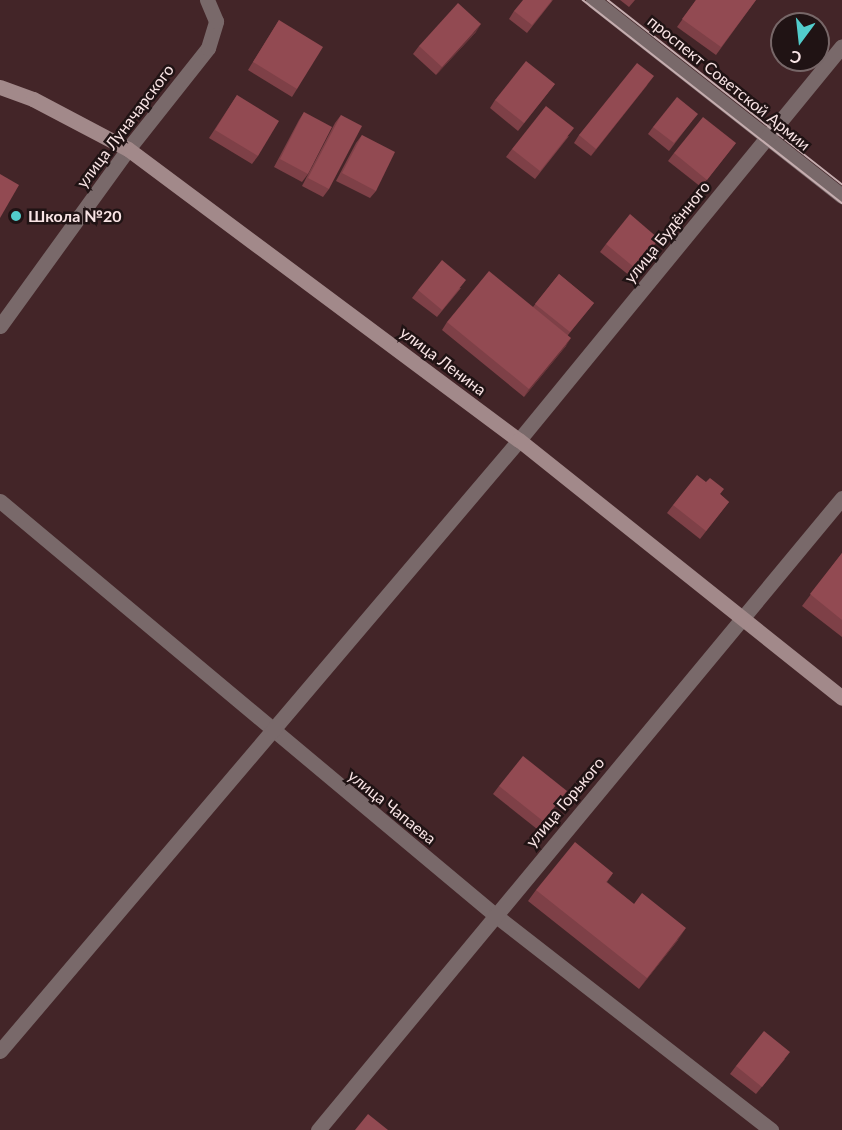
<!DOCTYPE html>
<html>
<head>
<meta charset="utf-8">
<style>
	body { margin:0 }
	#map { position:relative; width:842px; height:1130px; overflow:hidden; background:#432528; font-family:Lato,sans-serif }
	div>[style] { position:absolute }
	.street>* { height:15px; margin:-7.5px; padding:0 7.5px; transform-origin:7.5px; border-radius:7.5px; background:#79696a }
	.secondary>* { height:15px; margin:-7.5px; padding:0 7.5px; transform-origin:7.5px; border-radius:7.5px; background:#a2898a }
	.tram>* { height:1.5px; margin:-0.75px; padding:0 0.75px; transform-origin:0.75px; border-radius:0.75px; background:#c5adaf }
	.wall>* { inset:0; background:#7e4047 }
	.shaded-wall>* { inset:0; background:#663439 }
	.building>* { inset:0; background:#924a52 }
	.dots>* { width:16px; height:16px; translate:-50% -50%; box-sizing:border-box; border:3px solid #201314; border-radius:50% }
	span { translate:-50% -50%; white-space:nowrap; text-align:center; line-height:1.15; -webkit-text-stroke:5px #201314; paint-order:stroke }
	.street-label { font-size:16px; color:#f9e4e5 }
	.poi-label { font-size:16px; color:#f9e4e5; font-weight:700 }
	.left { translate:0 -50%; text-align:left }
	.north { position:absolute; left:770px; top:12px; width:60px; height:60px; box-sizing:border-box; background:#201314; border:2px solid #776768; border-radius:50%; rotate:195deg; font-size:16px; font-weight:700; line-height:24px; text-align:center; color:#f9e4e5 }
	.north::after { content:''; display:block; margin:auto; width:21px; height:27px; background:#52cdcc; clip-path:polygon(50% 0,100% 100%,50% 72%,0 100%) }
</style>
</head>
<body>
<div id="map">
	<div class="street">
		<div style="left:593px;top:0;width:317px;rotate:38.2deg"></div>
		<div style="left:0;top:326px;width:218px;rotate:-54.1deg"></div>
		<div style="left:128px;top:149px;width:129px;rotate:-51.6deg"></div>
		<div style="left:208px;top:48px;width:28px;rotate:-73deg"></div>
		<div style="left:216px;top:21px;width:23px;rotate:-113deg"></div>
		<div style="left:0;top:501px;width:645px;rotate:39.91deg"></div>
		<div style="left:495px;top:915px;width:350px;rotate:37.9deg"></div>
		<div style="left:0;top:1051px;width:802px;rotate:-49.65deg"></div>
		<div style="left:519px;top:440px;width:509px;rotate:-50.66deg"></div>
		<div style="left:318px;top:1130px;width:821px;rotate:-50.34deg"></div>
	</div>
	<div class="secondary">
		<div style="left:0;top:87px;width:35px;rotate:20deg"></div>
		<div style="left:33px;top:99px;width:107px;rotate:27.8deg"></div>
		<div style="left:128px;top:149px;width:487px;rotate:36.7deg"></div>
		<div style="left:519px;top:440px;width:413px;rotate:38.6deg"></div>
	</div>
	<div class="tram">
		<div style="left:583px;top:0;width:329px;rotate:38.1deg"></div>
		<div style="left:608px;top:0;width:298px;rotate:38.2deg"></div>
	</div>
	<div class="wall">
		<div style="clip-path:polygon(553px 0,527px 33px,509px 19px,514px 11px)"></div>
		<div style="clip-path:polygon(620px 0,635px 0,629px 7px)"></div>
		<div style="clip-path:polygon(696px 0,756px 0,716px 55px,677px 27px)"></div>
		<div style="clip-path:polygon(279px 20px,297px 89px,292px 97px,248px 70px)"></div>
		<div style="clip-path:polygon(476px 32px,436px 75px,413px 54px,419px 46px)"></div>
		<div style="clip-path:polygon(555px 84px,518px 131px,490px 108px,495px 100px)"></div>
		<div style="clip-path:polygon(648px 84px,591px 156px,574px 143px,579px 135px)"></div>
		<div style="clip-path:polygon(237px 95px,258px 156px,252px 164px,209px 138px)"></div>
		<div style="clip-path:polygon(304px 112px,308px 174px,302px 182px,274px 167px,299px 120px)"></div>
		<div style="clip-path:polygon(341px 115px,329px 189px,323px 197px,302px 186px,335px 123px)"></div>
		<div style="clip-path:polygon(692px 121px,669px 151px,648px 134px,653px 127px)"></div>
		<div style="clip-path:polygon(362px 135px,376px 191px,370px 198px,336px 181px,356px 143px)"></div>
		<div style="clip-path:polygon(569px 136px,535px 179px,506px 157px,512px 149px)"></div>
		<div style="clip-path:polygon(736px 143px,701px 187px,668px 161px,674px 153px)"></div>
		<div style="clip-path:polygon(606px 244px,654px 246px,630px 276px,600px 252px)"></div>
		<div style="clip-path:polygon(559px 274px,594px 303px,568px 335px,566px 346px,524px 397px,442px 330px,447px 322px,533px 307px)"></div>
		<div style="clip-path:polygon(461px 288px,437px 317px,412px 298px,418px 290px)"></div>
		<div style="clip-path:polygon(720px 494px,729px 502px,700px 539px,667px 513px,673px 505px)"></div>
		<div style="clip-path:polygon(842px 553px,842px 637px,802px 606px)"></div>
		<div style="clip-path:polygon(499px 786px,561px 799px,537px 829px,493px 794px)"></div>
		<div style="clip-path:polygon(613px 873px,607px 882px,678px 940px,639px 989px,528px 901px,536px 890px)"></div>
		<div style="clip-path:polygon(785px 1059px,756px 1094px,730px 1074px,736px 1066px)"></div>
	</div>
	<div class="shaded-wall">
		<div style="clip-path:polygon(481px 24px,476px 32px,436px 75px,442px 67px)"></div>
		<div style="clip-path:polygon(654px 76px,648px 84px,591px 156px,596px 149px)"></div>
		<div style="clip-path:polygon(659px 239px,654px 246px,630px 276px,635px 268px)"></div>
		<div style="clip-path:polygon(571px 338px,566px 346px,524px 397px,529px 389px)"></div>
		<div style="clip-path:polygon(686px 928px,678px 940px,639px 989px,647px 978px)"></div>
	</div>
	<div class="building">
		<div style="clip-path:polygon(523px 0,552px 0,532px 25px,514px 11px)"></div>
		<div style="clip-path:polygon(696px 0,756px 0,721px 47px,682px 19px)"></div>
		<div style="clip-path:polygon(458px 3px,481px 24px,442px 67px,419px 46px)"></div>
		<div style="clip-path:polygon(279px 20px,323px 47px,297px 89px,253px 62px)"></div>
		<div style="clip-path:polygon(526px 61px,555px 84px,524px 123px,495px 100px)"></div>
		<div style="clip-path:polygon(637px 63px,654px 76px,596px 149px,579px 135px)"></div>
		<div style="clip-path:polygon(237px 95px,279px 121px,258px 156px,215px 130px)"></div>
		<div style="clip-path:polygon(677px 97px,698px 114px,674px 143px,653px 127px)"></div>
		<div style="clip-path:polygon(546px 106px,574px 128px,540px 171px,512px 149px)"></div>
		<div style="clip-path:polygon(304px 112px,332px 127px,308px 174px,280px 159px)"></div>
		<div style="clip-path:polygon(341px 115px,362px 126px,329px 189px,308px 178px)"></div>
		<div style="clip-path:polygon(703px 117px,736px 143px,707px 180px,674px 153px)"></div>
		<div style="clip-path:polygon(362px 135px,395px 152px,376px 191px,342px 173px)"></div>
		<div style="clip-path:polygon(0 174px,19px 185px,0 218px)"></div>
		<div style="clip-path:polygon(630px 214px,659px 239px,635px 268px,606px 244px)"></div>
		<div style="clip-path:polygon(442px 260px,466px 280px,442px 310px,418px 290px)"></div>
		<div style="clip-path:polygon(489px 271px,571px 338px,529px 389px,447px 322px)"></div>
		<div style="clip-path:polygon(559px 274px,594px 303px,570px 332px,535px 304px)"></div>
		<div style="clip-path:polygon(697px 475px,706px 482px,710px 478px,724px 489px,720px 494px,729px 502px,706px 531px,673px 505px)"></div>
		<div style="clip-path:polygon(842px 553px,842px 620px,810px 594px)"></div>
		<div style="clip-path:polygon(523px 756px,567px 791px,543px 821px,499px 786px)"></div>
		<div style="clip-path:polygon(575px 842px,613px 873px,606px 882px,634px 904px,642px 893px,686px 928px,647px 978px,536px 890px)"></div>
		<div style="clip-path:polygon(764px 1031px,790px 1052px,762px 1087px,736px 1066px)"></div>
		<div style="clip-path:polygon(368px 1114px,388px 1130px,355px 1130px)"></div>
	</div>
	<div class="dots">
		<div style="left:16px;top:216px;background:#52cdcc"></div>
	</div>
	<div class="street-label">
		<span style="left:729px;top:83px;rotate:39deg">проспект Советской Армии</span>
		<span style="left:125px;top:126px;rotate:-53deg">улица Луначарского</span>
		<span style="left:667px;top:232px;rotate:-51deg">улица Будённого</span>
		<span style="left:443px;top:361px;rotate:37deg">улица Ленина</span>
		<span style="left:565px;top:802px;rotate:-50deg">улица Горького</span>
		<span style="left:392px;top:807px;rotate:39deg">улица Чапаева</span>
	</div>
	<div class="poi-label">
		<span class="left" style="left:28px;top:216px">Школа №20</span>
	</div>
	<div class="north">С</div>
</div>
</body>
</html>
